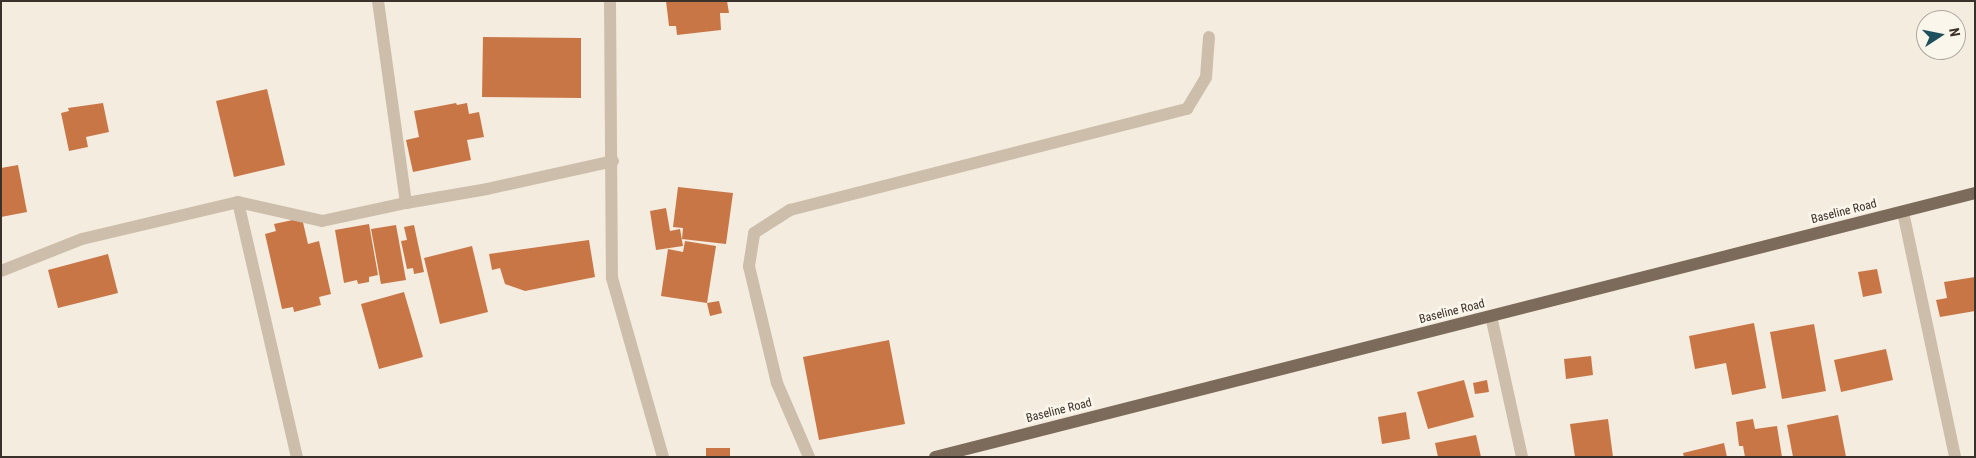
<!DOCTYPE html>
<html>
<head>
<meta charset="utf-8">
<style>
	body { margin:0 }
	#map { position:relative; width:1976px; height:458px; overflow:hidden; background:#f4ecdf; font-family:"Roboto Condensed",sans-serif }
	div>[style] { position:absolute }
	.building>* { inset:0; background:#c97647 }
	.minor>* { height:12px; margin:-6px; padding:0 6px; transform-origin:6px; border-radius:6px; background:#ccbeaa }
	.major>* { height:12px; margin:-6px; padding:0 6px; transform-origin:6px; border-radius:6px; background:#7c6a5a }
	span { translate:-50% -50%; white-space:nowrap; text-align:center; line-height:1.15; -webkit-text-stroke:5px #fbf6ec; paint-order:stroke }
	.street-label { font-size:12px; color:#3a312a }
	.frame { position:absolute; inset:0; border:2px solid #3a312a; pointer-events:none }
	.north { position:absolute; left:1916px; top:10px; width:50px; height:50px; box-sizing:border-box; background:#fbf6ec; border:1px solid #aea79e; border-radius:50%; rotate:79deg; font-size:14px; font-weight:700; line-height:20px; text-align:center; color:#3a312a }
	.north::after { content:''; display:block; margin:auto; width:18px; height:22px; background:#1e515d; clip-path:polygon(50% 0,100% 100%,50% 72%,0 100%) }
</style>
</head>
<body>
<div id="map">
	<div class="building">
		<div style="clip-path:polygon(666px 1px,727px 1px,729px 13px,720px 13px,721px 30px,677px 35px,676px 26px,669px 26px)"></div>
		<div style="clip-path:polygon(483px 37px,581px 38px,581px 98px,482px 97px)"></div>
		<div style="clip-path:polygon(267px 89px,285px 165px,234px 177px,216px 101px)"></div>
		<div style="clip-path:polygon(103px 103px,109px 132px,86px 137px,88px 147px,69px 151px,61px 113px,69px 111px,68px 108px)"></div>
		<div style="clip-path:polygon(456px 103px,457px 105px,467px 103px,469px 114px,479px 112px,484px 137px,467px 140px,471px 160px,413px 172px,406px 140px,419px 137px,414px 111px)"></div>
		<div style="clip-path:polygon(18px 165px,27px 212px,1px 217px,1px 168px)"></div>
		<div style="clip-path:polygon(678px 187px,733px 193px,726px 244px,682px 239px,683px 228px,673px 227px)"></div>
		<div style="clip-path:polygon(666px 208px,670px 231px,680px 229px,683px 246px,656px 250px,650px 211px)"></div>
		<div style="clip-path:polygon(302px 218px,308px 244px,319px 241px,331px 294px,319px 297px,321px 305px,294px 312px,293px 307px,282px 309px,265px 234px,276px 231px,274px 224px)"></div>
		<div style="clip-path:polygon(369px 224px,378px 275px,369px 277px,369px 282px,358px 284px,357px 280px,344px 283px,335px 230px)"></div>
		<div style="clip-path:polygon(396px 225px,406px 280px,381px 284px,371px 229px)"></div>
		<div style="clip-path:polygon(414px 225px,424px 272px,414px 274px,413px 268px,407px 269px,401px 241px,407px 240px,404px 227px)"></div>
		<div style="clip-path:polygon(589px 240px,595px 277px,525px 291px,505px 284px,500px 268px,492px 270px,489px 254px)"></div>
		<div style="clip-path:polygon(685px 241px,716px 246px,707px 303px,661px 296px,668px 249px,683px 252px)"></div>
		<div style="clip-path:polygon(472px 246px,488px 312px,440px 324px,424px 258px)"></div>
		<div style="clip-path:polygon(108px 254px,118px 293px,58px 308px,48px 270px)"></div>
		<div style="clip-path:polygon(1877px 269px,1882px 293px,1863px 297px,1858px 272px)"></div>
		<div style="clip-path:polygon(1975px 277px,1975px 311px,1940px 317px,1936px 300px,1947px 298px,1944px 282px)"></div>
		<div style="clip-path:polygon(404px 292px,423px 357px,379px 369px,361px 304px)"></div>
		<div style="clip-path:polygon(719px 301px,722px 313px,710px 316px,707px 303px)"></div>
		<div style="clip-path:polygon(1754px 323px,1766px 388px,1732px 395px,1726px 363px,1695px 369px,1689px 336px)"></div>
		<div style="clip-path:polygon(1814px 324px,1826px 391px,1782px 399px,1770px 332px)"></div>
		<div style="clip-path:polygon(889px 340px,905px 424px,819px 440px,803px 357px)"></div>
		<div style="clip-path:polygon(1886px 349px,1893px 380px,1841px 392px,1834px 360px)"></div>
		<div style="clip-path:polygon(1591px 356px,1593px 375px,1566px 379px,1564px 359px)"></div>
		<div style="clip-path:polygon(1464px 380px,1474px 417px,1428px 429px,1417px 392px)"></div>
		<div style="clip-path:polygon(1487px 380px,1489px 392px,1475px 394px,1473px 383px)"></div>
		<div style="clip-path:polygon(1406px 412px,1410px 439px,1382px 444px,1378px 417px)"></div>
		<div style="clip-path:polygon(1838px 415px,1846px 457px,1793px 457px,1787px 425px)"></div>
		<div style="clip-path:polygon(1608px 419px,1613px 457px,1575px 457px,1570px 424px)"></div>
		<div style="clip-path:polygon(1753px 419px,1755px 429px,1777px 426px,1782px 457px,1745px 457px,1743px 446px,1739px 446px,1736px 422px)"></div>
		<div style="clip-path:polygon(1476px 435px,1481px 457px,1438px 457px,1435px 443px)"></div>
		<div style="clip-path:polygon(1724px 443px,1727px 457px,1684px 457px,1683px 453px)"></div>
		<div style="clip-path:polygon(706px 448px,730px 448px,730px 457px,706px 457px)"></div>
	</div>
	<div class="minor">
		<div style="left:378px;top:1px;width:204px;rotate:82.1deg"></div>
		<div style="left:406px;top:203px;width:82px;rotate:-9.8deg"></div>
		<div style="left:487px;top:189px;width:129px;rotate:-12.5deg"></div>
		<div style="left:610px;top:1px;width:277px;rotate:89.6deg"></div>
		<div style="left:612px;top:278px;width:186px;rotate:74.1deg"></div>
		<div style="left:238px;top:202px;width:86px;rotate:12.7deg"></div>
		<div style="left:322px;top:221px;width:86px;rotate:-12.1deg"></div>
		<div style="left:1903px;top:212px;width:250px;rotate:78deg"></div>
		<div style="left:1px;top:271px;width:87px;rotate:-21.6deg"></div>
		<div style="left:82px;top:239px;width:160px;rotate:-13.3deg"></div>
		<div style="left:238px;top:202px;width:262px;rotate:77deg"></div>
		<div style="left:1491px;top:316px;width:144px;rotate:77.6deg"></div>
		<div style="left:809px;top:457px;width:81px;rotate:-113.4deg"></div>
		<div style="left:777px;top:383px;width:120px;rotate:-103.5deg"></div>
		<div style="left:749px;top:266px;width:33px;rotate:-81deg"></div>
		<div style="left:754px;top:233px;width:43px;rotate:-32.6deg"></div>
		<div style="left:790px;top:210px;width:410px;rotate:-14.3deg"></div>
		<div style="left:1187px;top:109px;width:37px;rotate:-59deg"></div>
		<div style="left:1206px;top:77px;width:40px;rotate:-85.7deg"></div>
	</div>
	<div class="major">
		<div style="left:935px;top:457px;width:1073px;rotate:-14.24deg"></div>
	</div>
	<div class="street-label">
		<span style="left:1844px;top:212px;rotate:-14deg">Baseline Road</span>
		<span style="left:1452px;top:312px;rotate:-14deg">Baseline Road</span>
		<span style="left:1059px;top:411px;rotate:-14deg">Baseline Road</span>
	</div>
	<div class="frame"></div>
	<div class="north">N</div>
</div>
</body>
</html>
